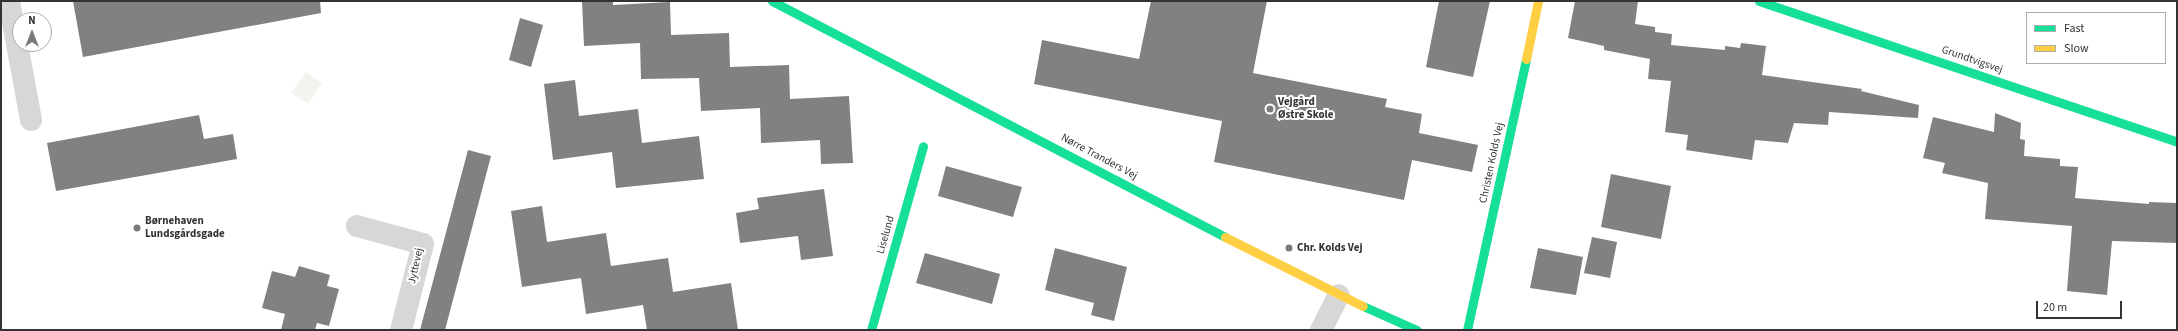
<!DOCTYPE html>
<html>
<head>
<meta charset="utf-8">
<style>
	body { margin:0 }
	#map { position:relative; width:2178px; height:331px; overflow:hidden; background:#fff; font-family:"Source Sans 3",sans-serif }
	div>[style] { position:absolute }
	.green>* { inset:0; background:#f1f5ed }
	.building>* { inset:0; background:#818181 }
	.street>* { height:22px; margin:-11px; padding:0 11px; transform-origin:11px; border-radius:11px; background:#d7d7d7 }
	.fast>* { height:9px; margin:-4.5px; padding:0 4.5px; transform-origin:4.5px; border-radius:4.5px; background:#16e098 }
	.slow>* { height:9px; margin:-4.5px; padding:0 4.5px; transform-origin:4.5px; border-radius:4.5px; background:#ffcf43 }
	.dots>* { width:11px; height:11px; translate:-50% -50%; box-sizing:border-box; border:2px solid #fff; border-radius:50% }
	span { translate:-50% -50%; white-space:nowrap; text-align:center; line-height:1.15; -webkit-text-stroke:4px #fff; paint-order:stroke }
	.street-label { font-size:11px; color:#333 }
	.poi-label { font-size:11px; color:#333; font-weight:700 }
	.left { translate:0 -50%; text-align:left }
	.frame { position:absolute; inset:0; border:2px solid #333; pointer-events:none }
	.legend { position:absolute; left:2026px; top:12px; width:140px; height:52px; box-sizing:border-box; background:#fff; border:1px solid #adadad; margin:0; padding:5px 7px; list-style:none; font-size:12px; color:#333 }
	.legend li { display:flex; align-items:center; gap:8px; height:20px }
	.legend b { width:20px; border:1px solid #adadad }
	.north { position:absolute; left:12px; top:12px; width:40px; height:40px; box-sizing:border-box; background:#fff; border:1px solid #adadad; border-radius:50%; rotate:0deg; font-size:11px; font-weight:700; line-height:16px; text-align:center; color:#333 }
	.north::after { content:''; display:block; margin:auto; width:14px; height:18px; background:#7a7a7a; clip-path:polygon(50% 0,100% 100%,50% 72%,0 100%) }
	.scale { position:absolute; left:2036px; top:301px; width:86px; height:18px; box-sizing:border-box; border:2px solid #333; border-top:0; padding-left:5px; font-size:12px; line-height:14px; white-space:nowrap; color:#333; -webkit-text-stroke:3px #fff; paint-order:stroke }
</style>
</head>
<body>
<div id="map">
	<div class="green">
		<div style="clip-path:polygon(306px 72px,322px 83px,308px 104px,291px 93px)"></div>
	</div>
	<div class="building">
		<div style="clip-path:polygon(73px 1px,320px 1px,321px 13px,83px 57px)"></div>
		<div style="clip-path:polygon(582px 1px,613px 1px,613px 5px,670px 2px,671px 35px,729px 33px,730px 67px,789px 65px,790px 99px,849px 96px,853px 163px,821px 164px,820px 140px,761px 143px,760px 108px,701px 111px,699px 78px,641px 79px,640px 43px,584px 46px)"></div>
		<div style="clip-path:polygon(1151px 1px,1267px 1px,1253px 73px,1387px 99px,1385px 107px,1422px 114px,1419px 133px,1478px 145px,1472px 172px,1412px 160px,1404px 200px,1214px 162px,1222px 121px,1034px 84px,1042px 40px,1139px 59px)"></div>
		<div style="clip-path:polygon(1439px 1px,1490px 1px,1473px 77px,1426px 67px)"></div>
		<div style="clip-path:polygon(1575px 1px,1638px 1px,1635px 24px,1655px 27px,1655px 32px,1672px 34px,1671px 45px,1725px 50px,1725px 46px,1740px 48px,1741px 43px,1766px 46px,1762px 75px,1862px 89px,1861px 91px,1919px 105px,1918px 118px,1829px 112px,1828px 125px,1794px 123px,1788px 143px,1755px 140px,1752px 160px,1686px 150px,1688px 135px,1665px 132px,1671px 81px,1648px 79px,1650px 59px,1604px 50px,1604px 46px,1568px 38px)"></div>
		<div style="clip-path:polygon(520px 18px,543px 25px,531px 67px,509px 60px)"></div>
		<div style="clip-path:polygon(575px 80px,579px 116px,638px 109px,642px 143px,699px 136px,704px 179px,616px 188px,612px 152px,553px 160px,544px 84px)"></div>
		<div style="clip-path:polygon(1995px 113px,2021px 123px,2020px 139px,2025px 140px,2024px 156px,2060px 159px,2060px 166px,2078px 167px,2075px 198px,2149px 204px,2149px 202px,2177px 203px,2177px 243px,2112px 241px,2107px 295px,2067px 291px,2072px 226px,1985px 219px,1988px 183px,1942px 173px,1945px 163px,1923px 158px,1933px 117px,1994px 132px)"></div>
		<div style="clip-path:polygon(199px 115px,204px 139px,233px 134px,237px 159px,56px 191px,47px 143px)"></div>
		<div style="clip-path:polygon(468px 150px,491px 156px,445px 330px,420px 330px)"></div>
		<div style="clip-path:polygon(946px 166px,1022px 187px,1013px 217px,938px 196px)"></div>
		<div style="clip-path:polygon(1611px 174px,1671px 186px,1661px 239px,1601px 227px)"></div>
		<div style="clip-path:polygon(824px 189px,833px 256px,801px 260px,798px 236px,740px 243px,736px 213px,759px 209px,757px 198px)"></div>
		<div style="clip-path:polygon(542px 206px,547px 242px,606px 233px,611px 266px,668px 258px,673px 292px,731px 283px,738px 330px,647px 330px,643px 305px,586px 314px,581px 278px,522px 287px,511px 211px)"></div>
		<div style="clip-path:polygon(1592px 237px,1617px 242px,1610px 278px,1584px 273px)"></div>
		<div style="clip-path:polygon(1055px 248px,1127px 267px,1114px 321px,1091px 315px,1094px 303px,1045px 290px)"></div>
		<div style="clip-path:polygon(1538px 248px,1583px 257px,1576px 295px,1530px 288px)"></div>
		<div style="clip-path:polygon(925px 253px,1000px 274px,992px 304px,916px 283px)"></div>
		<div style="clip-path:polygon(299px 266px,330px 275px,327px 286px,339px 289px,329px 326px,317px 323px,315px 330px,281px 330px,285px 314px,262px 308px,272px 271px,295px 277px)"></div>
	</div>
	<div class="street">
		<div style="left:9px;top:1px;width:121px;rotate:79.5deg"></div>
		<div style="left:357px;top:226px;width:68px;rotate:15.3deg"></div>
		<div style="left:423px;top:244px;width:89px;rotate:104.3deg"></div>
		<div style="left:1321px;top:330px;width:39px;rotate:-63deg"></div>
	</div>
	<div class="fast">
		<div style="left:772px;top:1px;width:511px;rotate:27.52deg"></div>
		<div style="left:1759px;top:1px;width:441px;rotate:18.6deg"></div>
		<div style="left:1363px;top:306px;width:59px;rotate:24deg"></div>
		<div style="left:871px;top:330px;width:191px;rotate:-74.2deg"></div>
		<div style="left:1467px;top:330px;width:277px;rotate:-77.7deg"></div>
	</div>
	<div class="slow">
		<div style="left:1526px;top:59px;width:59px;rotate:-78.3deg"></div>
		<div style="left:1225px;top:237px;width:154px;rotate:26.6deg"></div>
	</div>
	<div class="dots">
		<div style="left:1270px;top:109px;background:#7a7a7a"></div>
		<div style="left:137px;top:228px;background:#7a7a7a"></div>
		<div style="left:1289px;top:248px;background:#7a7a7a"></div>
	</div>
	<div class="street-label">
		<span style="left:1972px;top:60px;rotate:19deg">Grundtvigsvej</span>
		<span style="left:1099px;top:157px;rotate:28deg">Nørre Tranders Vej</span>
		<span style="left:1492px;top:163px;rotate:-78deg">Christen Kolds Vej</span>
		<span style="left:886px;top:235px;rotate:-74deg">Liselund</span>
		<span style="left:416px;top:266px;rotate:-78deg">Jyttevej</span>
	</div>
	<div class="poi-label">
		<span class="left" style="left:1278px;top:109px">Vejgård<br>Østre Skole</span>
		<span class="left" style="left:145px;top:228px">Børnehaven<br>Lundsgårdsgade</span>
		<span class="left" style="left:1297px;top:248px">Chr. Kolds Vej</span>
	</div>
	<div class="frame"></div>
	<ul class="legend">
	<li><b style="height:5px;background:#16e098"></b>Fast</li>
	<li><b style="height:5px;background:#ffcf43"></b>Slow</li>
	</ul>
	<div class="north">N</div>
	<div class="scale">20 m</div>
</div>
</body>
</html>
